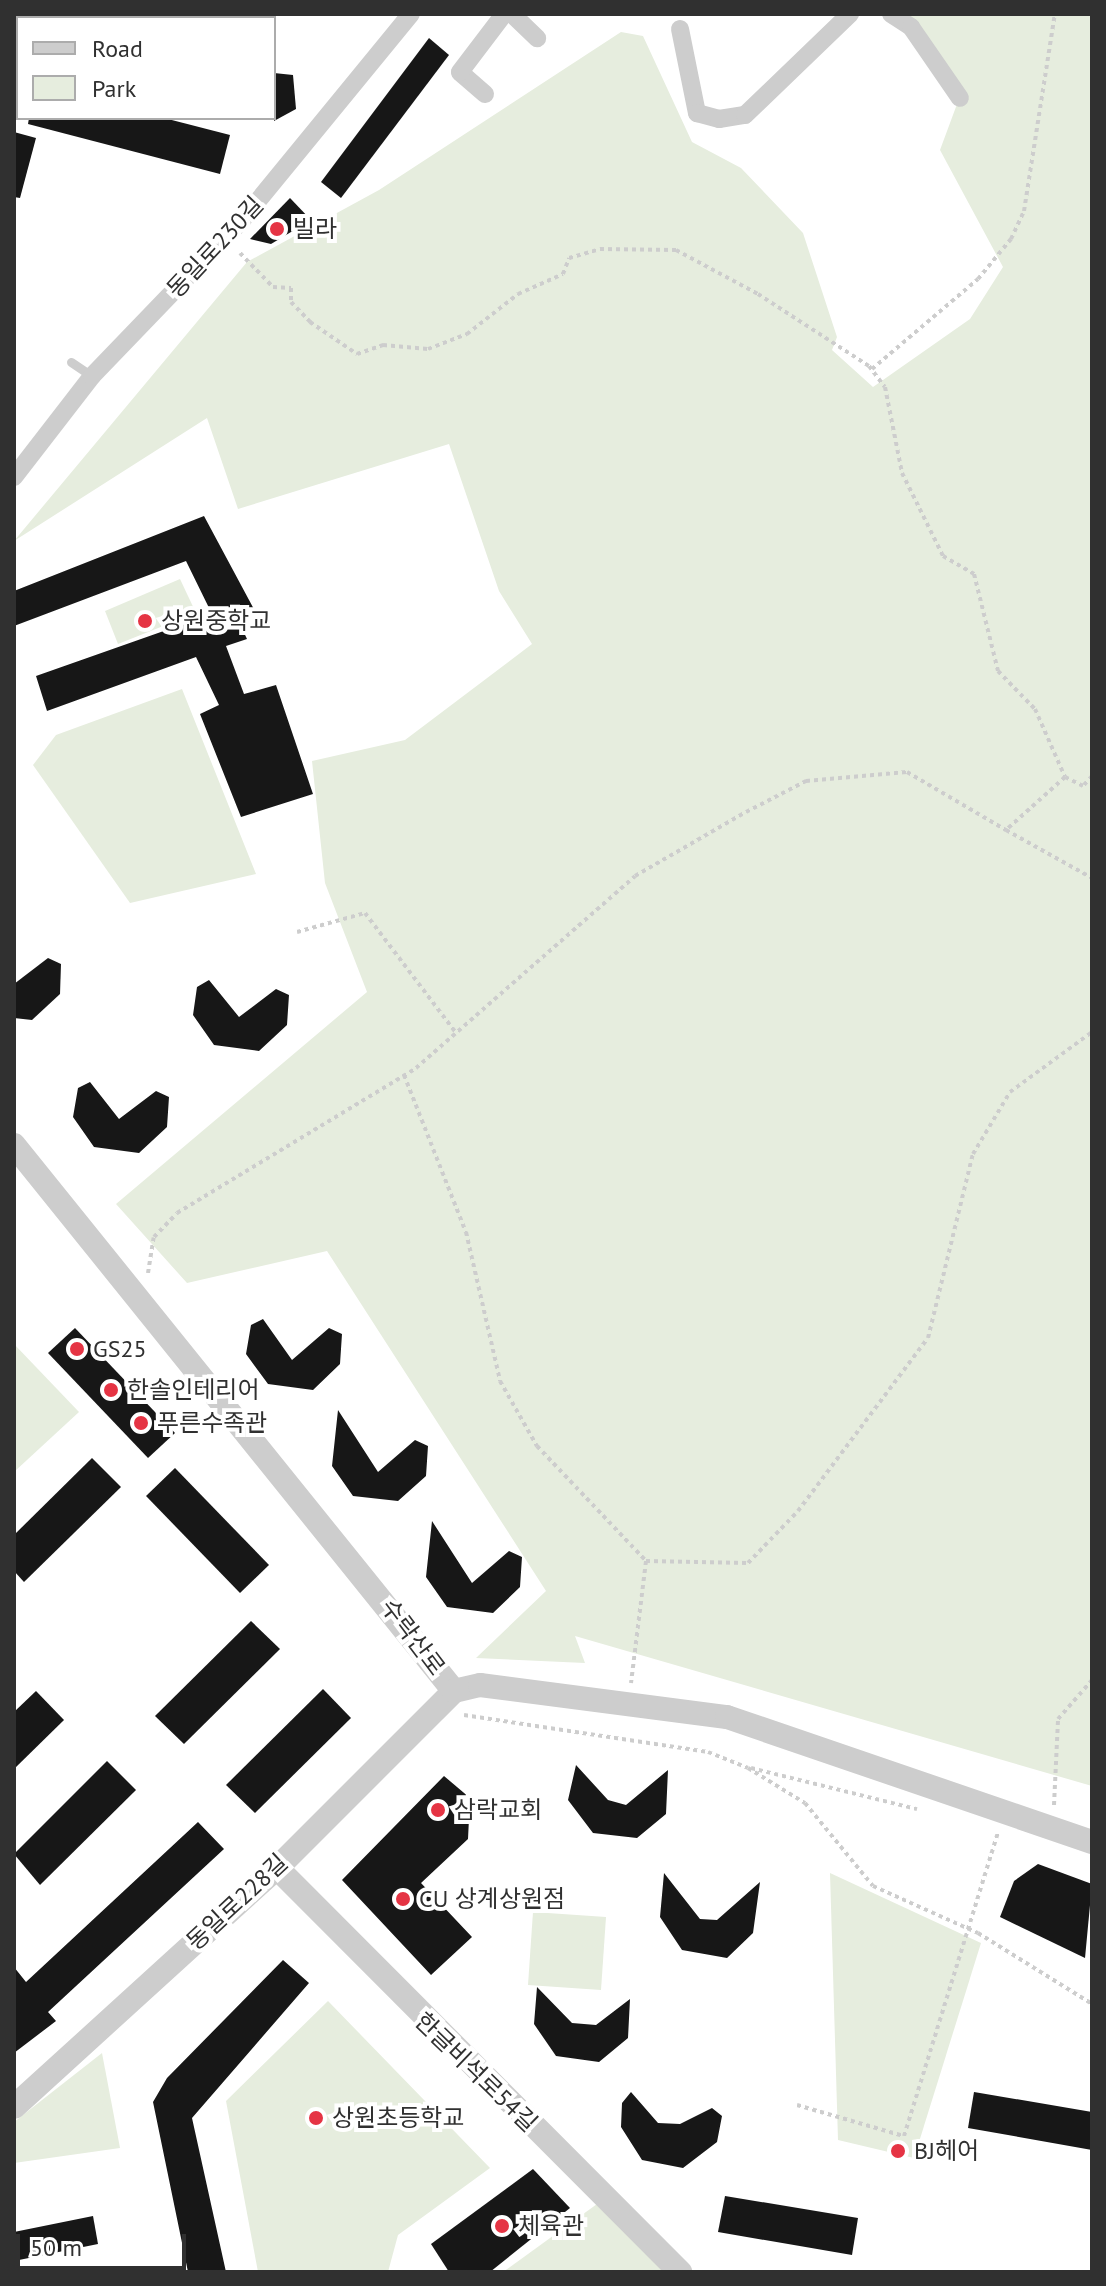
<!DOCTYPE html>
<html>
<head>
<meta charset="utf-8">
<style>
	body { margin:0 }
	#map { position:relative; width:1106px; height:2286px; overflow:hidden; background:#fff; font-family:"PT Sans","Noto Sans KR",sans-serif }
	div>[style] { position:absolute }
	.green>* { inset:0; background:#e6edde }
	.building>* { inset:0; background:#171717 }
	.path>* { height:4px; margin-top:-2px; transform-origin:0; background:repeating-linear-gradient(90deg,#cdcdcd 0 4px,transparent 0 8px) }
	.service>* { height:9px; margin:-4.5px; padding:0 4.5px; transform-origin:4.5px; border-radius:4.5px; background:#cdcdcd }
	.minor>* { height:18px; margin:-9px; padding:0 9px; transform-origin:9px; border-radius:9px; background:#cdcdcd }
	.tertiary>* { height:24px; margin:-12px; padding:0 12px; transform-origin:12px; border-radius:12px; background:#cdcdcd }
	.dots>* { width:22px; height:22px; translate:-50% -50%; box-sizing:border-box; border:4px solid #fff; border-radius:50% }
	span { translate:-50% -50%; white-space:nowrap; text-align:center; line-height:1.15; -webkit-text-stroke:8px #fff; paint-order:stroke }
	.poi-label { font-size:24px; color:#303030 }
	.left { translate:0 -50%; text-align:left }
	.street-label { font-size:24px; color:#303030 }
	.frame { position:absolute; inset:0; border:16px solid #303030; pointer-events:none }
	.legend { position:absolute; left:16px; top:16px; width:260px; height:104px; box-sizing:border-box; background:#fff; border:2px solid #acacac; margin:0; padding:10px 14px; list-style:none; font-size:24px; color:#303030 }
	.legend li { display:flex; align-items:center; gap:16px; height:40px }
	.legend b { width:40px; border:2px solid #acacac }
	.scale { position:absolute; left:16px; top:2234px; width:170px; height:36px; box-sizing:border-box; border:4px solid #303030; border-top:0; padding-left:10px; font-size:24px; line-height:28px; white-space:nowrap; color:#303030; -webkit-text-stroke:6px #fff; paint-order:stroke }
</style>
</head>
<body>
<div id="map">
	<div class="green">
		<div style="clip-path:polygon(898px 14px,1092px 14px,1092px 1786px,575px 1636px,585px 1663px,476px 1658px,546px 1591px,327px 1251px,187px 1283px,116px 1204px,367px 992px,325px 883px,312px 761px,405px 740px,532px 644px,499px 591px,449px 444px,238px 509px,207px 418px,14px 541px,247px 262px,379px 190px,621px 32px,643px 36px,692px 142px,741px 168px,803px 233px,837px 337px,832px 350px,873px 387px,970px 319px,1003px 267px,940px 150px,960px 96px)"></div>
		<div style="clip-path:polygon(180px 579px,196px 613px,118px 644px,105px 611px)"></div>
		<div style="clip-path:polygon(182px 689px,256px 874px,130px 903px,33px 765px,56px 735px)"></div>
		<div style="clip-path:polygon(14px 1344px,79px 1412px,14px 1472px)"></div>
		<div style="clip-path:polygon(830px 1873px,981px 1943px,914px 2158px,838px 2140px)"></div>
		<div style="clip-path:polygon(533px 1912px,606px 1917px,601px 1990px,528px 1985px)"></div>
		<div style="clip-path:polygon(328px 2001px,490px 2168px,398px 2235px,388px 2272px,258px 2272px,226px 2101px)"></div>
		<div style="clip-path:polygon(102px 2053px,120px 2148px,14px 2163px,14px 2122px)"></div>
		<div style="clip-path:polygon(597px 2204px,666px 2272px,503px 2272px)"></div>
	</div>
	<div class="building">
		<div style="clip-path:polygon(429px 38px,449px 55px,341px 198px,321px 182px)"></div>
		<div style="clip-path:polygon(274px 73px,293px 75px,296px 109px,274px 121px)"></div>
		<div style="clip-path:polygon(29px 118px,164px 118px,230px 135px,220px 174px,28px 124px)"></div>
		<div style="clip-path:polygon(14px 132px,36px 138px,20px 198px,14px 197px)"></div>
		<div style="clip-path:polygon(290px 198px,311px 220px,271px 244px,250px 239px)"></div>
		<div style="clip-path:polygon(204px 516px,256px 613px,239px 622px,247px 639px,226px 646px,244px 694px,276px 685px,313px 794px,241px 817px,200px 714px,219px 705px,196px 657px,47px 711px,36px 676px,212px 614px,186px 561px,14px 626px,14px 591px)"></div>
		<div style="clip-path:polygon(48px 958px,61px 964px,60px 994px,32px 1020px,14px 1018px,14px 984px)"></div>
		<div style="clip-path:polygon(209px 980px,239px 1017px,276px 989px,289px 995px,287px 1025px,259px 1051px,214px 1045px,193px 1015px,197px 987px)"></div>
		<div style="clip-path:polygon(90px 1082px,119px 1119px,156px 1091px,169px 1097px,167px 1127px,139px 1153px,94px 1147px,73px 1117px,78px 1088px)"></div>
		<div style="clip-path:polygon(263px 1319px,292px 1360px,329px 1328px,342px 1334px,340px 1364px,313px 1390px,268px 1384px,246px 1354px,251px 1325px)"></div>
		<div style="clip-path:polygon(75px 1328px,175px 1433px,148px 1458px,48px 1353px)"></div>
		<div style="clip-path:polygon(338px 1410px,378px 1472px,415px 1440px,428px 1446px,426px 1476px,398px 1501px,353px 1496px,332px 1466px)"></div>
		<div style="clip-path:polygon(92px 1458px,121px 1487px,24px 1582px,14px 1571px,14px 1535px)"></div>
		<div style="clip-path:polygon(175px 1468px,269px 1565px,240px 1593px,146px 1496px)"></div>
		<div style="clip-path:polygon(432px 1521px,472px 1583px,509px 1551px,522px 1557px,520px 1587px,493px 1613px,447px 1607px,426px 1577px)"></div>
		<div style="clip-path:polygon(251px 1621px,280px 1649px,184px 1744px,155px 1716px)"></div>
		<div style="clip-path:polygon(323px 1689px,351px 1718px,255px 1813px,226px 1785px)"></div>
		<div style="clip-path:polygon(36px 1691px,64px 1720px,14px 1769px,14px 1712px)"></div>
		<div style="clip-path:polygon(107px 1761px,136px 1790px,40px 1885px,14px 1854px)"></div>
		<div style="clip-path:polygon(576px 1765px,608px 1800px,626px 1805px,668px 1770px,666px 1814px,637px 1838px,593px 1833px,568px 1800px)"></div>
		<div style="clip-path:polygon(444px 1776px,470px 1798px,468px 1839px,421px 1883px,472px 1937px,431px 1975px,342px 1880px)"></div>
		<div style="clip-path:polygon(198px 1822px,224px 1849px,48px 2012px,56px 2021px,14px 2053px,14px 1967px,26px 1982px)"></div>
		<div style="clip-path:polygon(1038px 1864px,1092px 1884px,1085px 1958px,1000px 1917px,1014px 1881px)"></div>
		<div style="clip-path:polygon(664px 1873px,700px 1919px,717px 1920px,760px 1882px,753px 1933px,727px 1958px,682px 1950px,660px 1917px)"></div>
		<div style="clip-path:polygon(283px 1960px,309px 1983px,192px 2118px,226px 2272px,188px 2272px,153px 2102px,167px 2078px)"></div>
		<div style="clip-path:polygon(537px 1987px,572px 2023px,596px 2025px,630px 1999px,628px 2038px,599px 2062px,556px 2056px,534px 2024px)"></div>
		<div style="clip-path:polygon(631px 2092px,658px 2123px,680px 2124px,712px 2108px,722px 2116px,717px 2142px,683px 2168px,642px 2160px,621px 2127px,622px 2103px)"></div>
		<div style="clip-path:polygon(974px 2092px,1092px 2112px,1092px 2150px,968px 2128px)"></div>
		<div style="clip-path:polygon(533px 2169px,570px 2208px,490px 2272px,449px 2272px,431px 2244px)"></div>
		<div style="clip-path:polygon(725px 2196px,858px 2218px,852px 2255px,718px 2232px)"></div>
		<div style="clip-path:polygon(93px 2216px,98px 2244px,14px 2261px,14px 2232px)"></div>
	</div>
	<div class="path">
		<div style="left:240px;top:253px;width:47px;rotate:45.9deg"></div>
		<div style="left:273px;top:287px;width:18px;rotate:3deg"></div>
		<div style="left:291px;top:288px;width:14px;rotate:90deg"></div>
		<div style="left:291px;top:302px;width:28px;rotate:46deg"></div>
		<div style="left:310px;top:322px;width:57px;rotate:34.2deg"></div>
		<div style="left:357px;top:354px;width:28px;rotate:-19deg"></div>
		<div style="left:383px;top:345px;width:45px;rotate:5.1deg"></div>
		<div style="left:428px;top:349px;width:42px;rotate:-21deg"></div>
		<div style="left:467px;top:334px;width:65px;rotate:-38.1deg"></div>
		<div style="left:518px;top:294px;width:49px;rotate:-24deg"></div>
		<div style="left:563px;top:274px;width:17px;rotate:-69deg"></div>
		<div style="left:569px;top:258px;width:32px;rotate:-16deg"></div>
		<div style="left:600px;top:249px;width:76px;rotate:0.8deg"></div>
		<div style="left:676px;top:250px;width:93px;rotate:28.2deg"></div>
		<div style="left:758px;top:294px;width:132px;rotate:33deg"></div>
		<div style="left:869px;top:366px;width:26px;rotate:53deg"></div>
		<div style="left:885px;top:387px;width:88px;rotate:78.8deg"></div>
		<div style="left:902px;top:473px;width:93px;rotate:63.7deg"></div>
		<div style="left:943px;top:556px;width:36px;rotate:30deg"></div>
		<div style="left:974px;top:574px;width:100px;rotate:76.1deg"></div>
		<div style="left:998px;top:671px;width:53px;rotate:45.8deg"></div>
		<div style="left:1035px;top:709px;width:74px;rotate:66.2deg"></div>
		<div style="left:872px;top:369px;width:139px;rotate:-40.3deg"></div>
		<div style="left:978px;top:279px;width:52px;rotate:-50.5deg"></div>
		<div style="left:1011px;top:239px;width:31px;rotate:-65deg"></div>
		<div style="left:1024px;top:211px;width:199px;rotate:-81.1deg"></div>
		<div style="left:1092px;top:776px;width:13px;rotate:132deg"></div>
		<div style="left:1083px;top:786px;width:20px;rotate:-153deg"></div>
		<div style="left:1065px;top:777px;width:79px;rotate:138.1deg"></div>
		<div style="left:1006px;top:830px;width:98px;rotate:29.2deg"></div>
		<div style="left:297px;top:932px;width:71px;rotate:-15.6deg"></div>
		<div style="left:365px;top:913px;width:151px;rotate:52.8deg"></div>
		<div style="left:404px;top:1075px;width:169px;rotate:68.5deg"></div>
		<div style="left:466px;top:1232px;width:153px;rotate:77.1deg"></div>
		<div style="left:500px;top:1381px;width:75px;rotate:60.4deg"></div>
		<div style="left:537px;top:1446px;width:158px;rotate:46.5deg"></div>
		<div style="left:646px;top:1561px;width:123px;rotate:97deg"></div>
		<div style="left:148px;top:1273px;width:36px;rotate:-81deg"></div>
		<div style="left:154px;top:1237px;width:33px;rotate:-46deg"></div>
		<div style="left:177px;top:1213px;width:280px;rotate:-31.2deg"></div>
		<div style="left:416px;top:1068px;width:291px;rotate:-41.2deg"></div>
		<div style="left:635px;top:876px;width:128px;rotate:-30deg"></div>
		<div style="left:746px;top:812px;width:68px;rotate:-27.3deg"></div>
		<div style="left:806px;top:781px;width:101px;rotate:-5.1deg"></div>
		<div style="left:907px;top:772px;width:115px;rotate:30.4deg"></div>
		<div style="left:646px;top:1561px;width:102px;rotate:1.1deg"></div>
		<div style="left:748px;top:1563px;width:72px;rotate:-46.1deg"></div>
		<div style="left:798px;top:1511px;width:216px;rotate:-53.1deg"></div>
		<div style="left:928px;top:1338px;width:189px;rotate:-76.3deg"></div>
		<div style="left:973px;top:1154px;width:72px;rotate:-59.2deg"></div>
		<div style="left:1010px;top:1092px;width:102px;rotate:-36.2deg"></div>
		<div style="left:464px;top:1715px;width:247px;rotate:8.6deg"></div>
		<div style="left:708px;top:1752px;width:43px;rotate:21.8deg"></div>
		<div style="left:748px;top:1768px;width:67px;rotate:31.6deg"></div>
		<div style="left:805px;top:1803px;width:107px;rotate:50.7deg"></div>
		<div style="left:873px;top:1886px;width:115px;rotate:24.1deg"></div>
		<div style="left:978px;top:1933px;width:134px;rotate:31.9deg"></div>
		<div style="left:751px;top:1768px;width:171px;rotate:13.9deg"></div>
		<div style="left:1054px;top:1805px;width:86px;rotate:-87.3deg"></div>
		<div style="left:1058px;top:1719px;width:52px;rotate:-48.9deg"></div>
		<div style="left:797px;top:2105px;width:111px;rotate:16.2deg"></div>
		<div style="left:904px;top:2136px;width:317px;rotate:-72.8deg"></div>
	</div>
	<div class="service">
		<div style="left:71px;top:362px;width:25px;rotate:34deg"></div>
	</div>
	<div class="minor">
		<div style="left:512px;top:14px;width:35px;rotate:44deg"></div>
		<div style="left:891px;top:14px;width:24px;rotate:33deg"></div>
		<div style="left:911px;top:27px;width:86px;rotate:55.4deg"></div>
		<div style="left:680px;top:29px;width:86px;rotate:78.6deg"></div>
		<div style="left:697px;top:113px;width:23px;rotate:15deg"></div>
		<div style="left:719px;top:119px;width:26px;rotate:-9deg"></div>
		<div style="left:745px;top:115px;width:146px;rotate:-43.9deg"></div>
		<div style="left:485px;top:94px;width:33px;rotate:-139deg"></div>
		<div style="left:460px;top:72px;width:73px;rotate:-52.8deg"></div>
		<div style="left:14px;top:477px;width:128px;rotate:-52.3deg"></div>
		<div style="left:92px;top:376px;width:218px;rotate:-46.1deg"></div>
		<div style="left:243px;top:219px;width:265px;rotate:-50.7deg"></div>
	</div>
	<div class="tertiary">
		<div style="left:14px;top:1145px;width:701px;rotate:51.14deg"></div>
		<div style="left:277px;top:1868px;width:571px;rotate:45.07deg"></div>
		<div style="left:14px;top:2107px;width:355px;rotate:-42.3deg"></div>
		<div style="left:277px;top:1868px;width:250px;rotate:-45deg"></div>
		<div style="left:454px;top:1691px;width:27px;rotate:-13deg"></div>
		<div style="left:480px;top:1685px;width:249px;rotate:7.4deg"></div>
		<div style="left:727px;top:1717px;width:386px;rotate:18.9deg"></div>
	</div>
	<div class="dots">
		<div style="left:277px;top:229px;background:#e53444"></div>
		<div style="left:145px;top:621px;background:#e53444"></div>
		<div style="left:77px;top:1349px;background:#e53444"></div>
		<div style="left:111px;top:1390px;background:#e53444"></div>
		<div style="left:141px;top:1423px;background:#e53444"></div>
		<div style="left:438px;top:1810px;background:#e53444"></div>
		<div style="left:403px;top:1899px;background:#e53444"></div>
		<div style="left:316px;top:2118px;background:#e53444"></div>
		<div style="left:898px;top:2151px;background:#e53444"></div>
		<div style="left:502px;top:2226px;background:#e53444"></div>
	</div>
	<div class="poi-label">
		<span class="left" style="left:293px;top:229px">빌라</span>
		<span class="left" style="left:161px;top:621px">상원중학교</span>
		<span class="left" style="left:93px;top:1349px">GS25</span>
		<span class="left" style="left:127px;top:1390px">한솔인테리어</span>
		<span class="left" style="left:157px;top:1423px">푸른수족관</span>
		<span class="left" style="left:454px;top:1810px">삼락교회</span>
		<span class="left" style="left:419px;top:1899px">CU 상계상원점</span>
		<span class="left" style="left:332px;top:2118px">상원초등학교</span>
		<span class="left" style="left:914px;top:2151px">BJ헤어</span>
		<span class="left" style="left:518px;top:2226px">체육관</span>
	</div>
	<div class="street-label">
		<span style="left:215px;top:247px;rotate:-47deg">동일로230길</span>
		<span style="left:413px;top:1637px;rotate:53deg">수락산로</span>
		<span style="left:237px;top:1902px;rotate:-43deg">동일로228길</span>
		<span style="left:476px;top:2072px;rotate:44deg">한글비석로54길</span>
	</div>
	<div class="frame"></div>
	<ul class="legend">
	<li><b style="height:10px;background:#cdcdcd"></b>Road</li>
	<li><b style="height:22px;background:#e6edde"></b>Park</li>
	</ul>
	<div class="scale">50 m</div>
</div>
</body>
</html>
